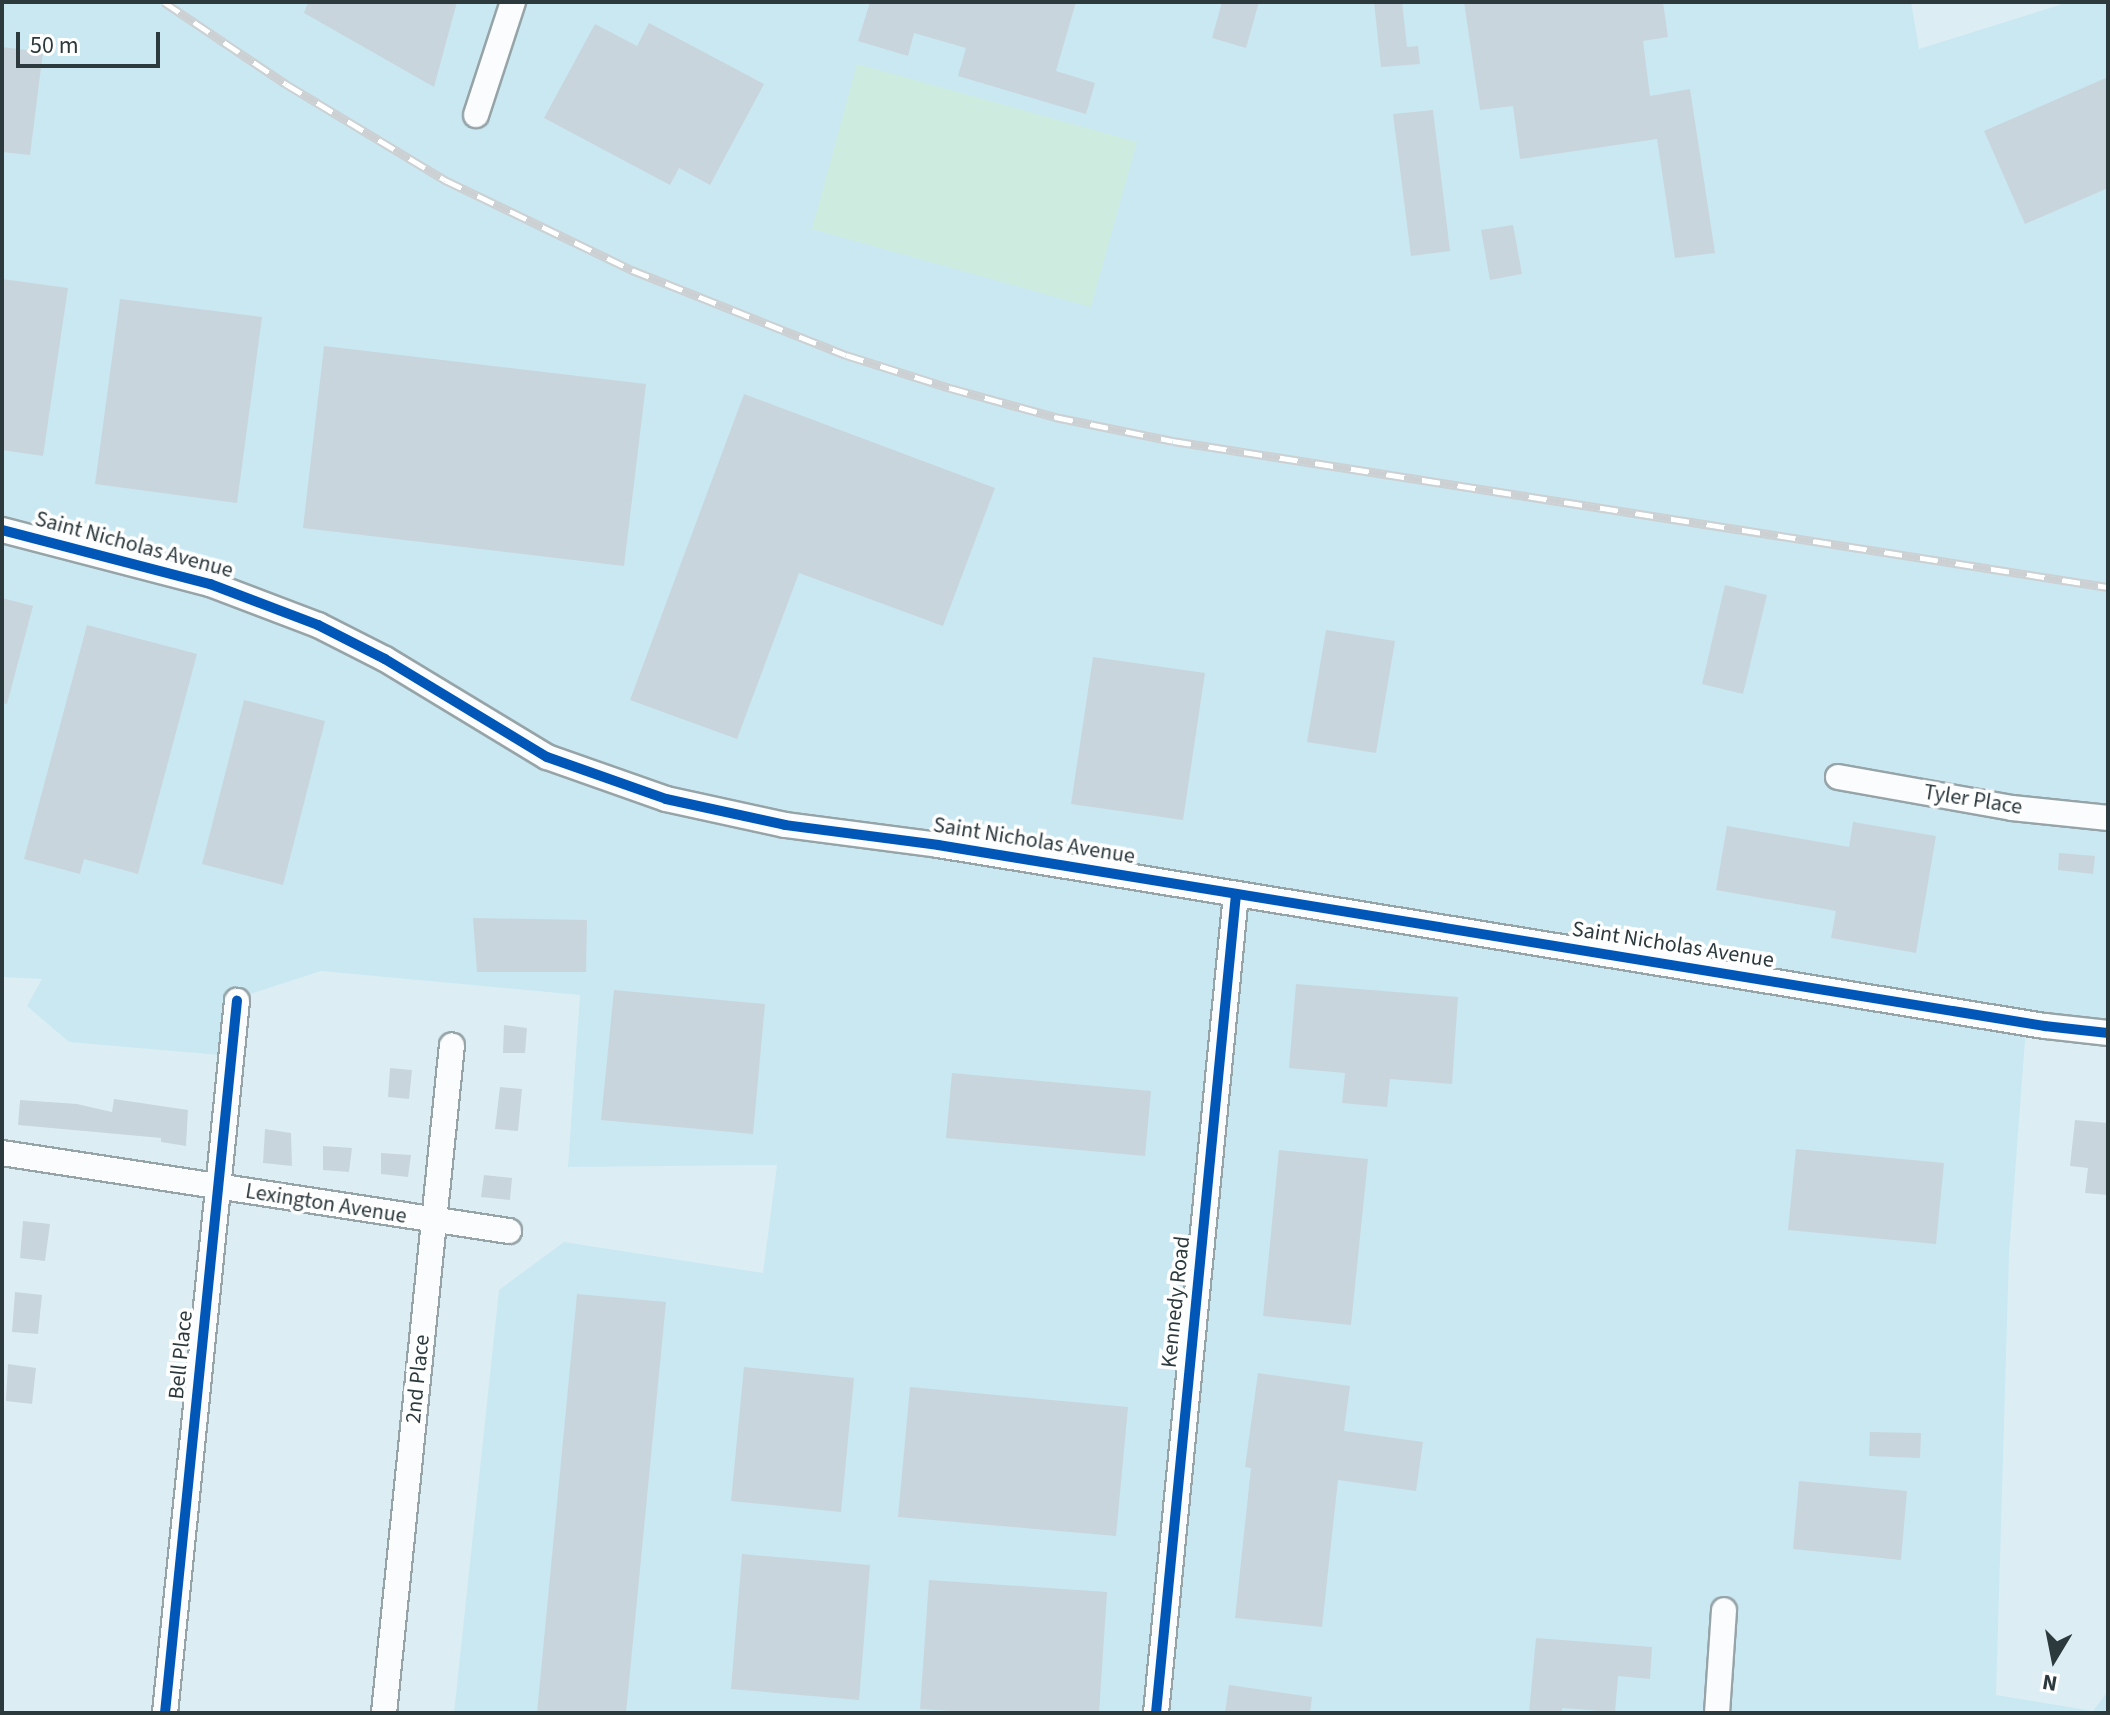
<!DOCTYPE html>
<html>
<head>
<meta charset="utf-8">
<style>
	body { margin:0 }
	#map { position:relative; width:2110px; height:1715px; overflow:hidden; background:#dceef4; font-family:"Source Sans 3",sans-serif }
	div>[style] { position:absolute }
	.built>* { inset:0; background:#cae8f2 }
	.green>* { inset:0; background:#cdecdf }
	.building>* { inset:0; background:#c9d5dc }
	.roads { filter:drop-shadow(2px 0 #96a4a8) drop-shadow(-2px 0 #96a4a8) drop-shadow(0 2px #96a4a8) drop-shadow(0 -2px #96a4a8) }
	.minor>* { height:24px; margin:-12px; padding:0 12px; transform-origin:12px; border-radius:12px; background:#fafcfd }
	.rail>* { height:9px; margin-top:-4.5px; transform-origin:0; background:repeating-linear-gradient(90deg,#fff 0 18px,#ccd0d2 0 36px); box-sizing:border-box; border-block:2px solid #ccd0d2 }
	.cycleway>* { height:10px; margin:-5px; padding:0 5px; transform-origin:5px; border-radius:5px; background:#0057b8 }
	span { translate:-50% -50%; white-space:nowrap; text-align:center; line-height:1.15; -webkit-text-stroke:7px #fff; paint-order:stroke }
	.street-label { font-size:22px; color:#2c393d }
	.frame { position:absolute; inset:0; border:4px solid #2c393d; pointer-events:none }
	.north { position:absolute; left:2014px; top:1619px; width:80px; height:80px; -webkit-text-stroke:6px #fff; paint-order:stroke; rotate:190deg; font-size:22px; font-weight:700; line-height:32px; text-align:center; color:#2c393d }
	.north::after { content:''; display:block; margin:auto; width:28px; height:36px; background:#2c393d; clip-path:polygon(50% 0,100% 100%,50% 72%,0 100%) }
	.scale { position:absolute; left:16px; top:32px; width:144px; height:36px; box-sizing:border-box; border:4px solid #2c393d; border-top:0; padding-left:10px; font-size:24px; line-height:28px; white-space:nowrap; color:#2c393d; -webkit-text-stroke:6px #fff; paint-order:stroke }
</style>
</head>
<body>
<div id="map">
	<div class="built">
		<div style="clip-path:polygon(2px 2px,1911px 2px,1919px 49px,2069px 2px,2108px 2px,2108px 1034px,2026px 1027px,2009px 1254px,1996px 1695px,2093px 1711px,2108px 1691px,2108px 1713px,454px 1713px,499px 1290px,564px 1242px,763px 1273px,777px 1165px,568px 1167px,580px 995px,321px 971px,250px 994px,243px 1057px,69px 1042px,27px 1006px,42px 979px,2px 977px)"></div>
	</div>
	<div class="green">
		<div style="clip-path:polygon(857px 64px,1137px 142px,1091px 307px,812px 229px)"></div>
	</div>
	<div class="building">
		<div style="clip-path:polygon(308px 2px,457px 2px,434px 87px,304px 13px)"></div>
		<div style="clip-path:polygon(870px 2px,1076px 2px,1056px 71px,1095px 83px,1086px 114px,958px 76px,966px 48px,914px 33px,908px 56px,858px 41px)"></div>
		<div style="clip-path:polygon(1222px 2px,1259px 2px,1246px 48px,1212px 38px)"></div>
		<div style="clip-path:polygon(1374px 2px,1402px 2px,1407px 47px,1418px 46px,1420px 64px,1381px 67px)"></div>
		<div style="clip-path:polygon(1464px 2px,1663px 2px,1668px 37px,1643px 41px,1650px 96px,1690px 89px,1715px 253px,1675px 258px,1657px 139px,1520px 159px,1513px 106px,1480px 110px)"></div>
		<div style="clip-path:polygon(649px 23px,764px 84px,710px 185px,679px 168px,670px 185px,544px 118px,595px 24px,637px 46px)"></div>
		<div style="clip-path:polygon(2px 47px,43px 52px,30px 155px,2px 152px)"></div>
		<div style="clip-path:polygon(2108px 77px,2108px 188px,2025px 224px,1984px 131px)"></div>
		<div style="clip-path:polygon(1433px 110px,1450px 251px,1411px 256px,1393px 114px)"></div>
		<div style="clip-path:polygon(1513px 225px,1522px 274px,1490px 280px,1481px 230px)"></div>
		<div style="clip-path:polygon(2px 279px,68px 288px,43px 456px,2px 450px)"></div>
		<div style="clip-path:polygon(120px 299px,262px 317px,237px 503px,95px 484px)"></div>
		<div style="clip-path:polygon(324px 346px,646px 384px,624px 566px,303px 528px)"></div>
		<div style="clip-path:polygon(744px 394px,995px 488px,943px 626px,799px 573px,737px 739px,630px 700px)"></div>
		<div style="clip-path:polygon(1725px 585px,1767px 595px,1743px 694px,1702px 684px)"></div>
		<div style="clip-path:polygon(2px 598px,33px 606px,7px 704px,2px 703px)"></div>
		<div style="clip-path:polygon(87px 625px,197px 654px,138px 874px,84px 859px,80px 874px,24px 859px)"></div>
		<div style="clip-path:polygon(1326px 630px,1395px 641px,1376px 753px,1307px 742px)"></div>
		<div style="clip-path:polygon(1093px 657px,1205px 673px,1183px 820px,1071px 804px)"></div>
		<div style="clip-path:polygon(244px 700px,325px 721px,283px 885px,202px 864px)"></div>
		<div style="clip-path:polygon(1853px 822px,1936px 836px,1916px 953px,1831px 938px,1836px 911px,1716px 890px,1727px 826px,1849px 847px)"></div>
		<div style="clip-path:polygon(2059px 853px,2095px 856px,2093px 874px,2058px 870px)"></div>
		<div style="clip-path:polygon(473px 918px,587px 920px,586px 972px,477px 972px)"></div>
		<div style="clip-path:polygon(1296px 984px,1458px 997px,1452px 1084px,1390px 1079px,1387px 1107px,1342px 1103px,1345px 1073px,1289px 1068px)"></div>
		<div style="clip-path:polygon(614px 990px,765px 1004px,753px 1134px,601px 1120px)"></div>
		<div style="clip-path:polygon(504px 1025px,527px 1028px,525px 1053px,503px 1053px)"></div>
		<div style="clip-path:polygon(390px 1068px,412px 1070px,409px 1099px,388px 1097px)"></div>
		<div style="clip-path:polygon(952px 1073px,1151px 1091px,1145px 1156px,946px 1138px)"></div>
		<div style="clip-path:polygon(500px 1087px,522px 1089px,518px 1131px,495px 1129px)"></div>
		<div style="clip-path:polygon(114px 1099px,188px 1110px,186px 1146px,161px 1142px,161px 1138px,18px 1125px,20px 1100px,77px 1104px,112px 1112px)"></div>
		<div style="clip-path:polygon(2075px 1120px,2108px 1123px,2108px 1195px,2085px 1193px,2088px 1168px,2070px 1166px)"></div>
		<div style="clip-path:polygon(265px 1129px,291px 1133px,292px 1166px,263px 1163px)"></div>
		<div style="clip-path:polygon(323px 1146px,352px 1148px,349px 1172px,323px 1170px)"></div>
		<div style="clip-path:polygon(1796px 1149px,1944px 1163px,1936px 1244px,1788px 1230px)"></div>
		<div style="clip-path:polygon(1279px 1150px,1368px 1159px,1351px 1325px,1263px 1316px)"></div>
		<div style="clip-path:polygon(381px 1153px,411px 1155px,408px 1177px,381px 1174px)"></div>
		<div style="clip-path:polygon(484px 1175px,512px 1178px,510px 1200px,481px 1197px)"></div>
		<div style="clip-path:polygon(23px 1221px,50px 1224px,45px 1261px,20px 1258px)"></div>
		<div style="clip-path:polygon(15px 1292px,42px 1295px,38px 1334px,12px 1332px)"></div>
		<div style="clip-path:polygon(577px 1294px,666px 1302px,626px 1713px,537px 1713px)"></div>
		<div style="clip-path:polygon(8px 1364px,36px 1368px,32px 1404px,6px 1401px)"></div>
		<div style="clip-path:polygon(744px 1367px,854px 1378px,841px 1512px,731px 1501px)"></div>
		<div style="clip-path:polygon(1258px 1373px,1350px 1386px,1344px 1431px,1423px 1442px,1416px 1491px,1338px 1480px,1322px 1627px,1235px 1618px,1251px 1468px,1245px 1467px)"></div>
		<div style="clip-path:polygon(910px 1387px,1128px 1407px,1116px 1536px,898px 1517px)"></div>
		<div style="clip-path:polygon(1870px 1432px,1921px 1433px,1920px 1458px,1869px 1456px)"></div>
		<div style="clip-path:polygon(1799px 1481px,1907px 1491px,1901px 1560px,1793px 1549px)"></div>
		<div style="clip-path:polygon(742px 1554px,870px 1565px,859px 1700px,731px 1689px)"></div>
		<div style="clip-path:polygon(929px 1580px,1107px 1592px,1099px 1713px,981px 1713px,920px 1709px)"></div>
		<div style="clip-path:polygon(1536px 1638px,1652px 1647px,1650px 1679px,1618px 1676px,1615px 1712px,1562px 1708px,1562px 1713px,1529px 1713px)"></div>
		<div style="clip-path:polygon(1229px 1685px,1312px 1697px,1310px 1713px,1225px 1713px)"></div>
	</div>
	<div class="roads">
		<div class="minor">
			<div style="left:476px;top:115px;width:119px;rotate:-71.9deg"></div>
			<div style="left:2px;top:530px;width:215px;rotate:14.6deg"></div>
			<div style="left:210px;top:584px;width:116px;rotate:20.8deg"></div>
			<div style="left:318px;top:625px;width:75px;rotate:26.9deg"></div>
			<div style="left:385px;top:659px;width:189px;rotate:31.2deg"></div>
			<div style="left:547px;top:757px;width:126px;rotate:19.4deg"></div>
			<div style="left:666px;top:799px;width:122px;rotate:12.3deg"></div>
			<div style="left:785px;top:825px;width:154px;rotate:7.4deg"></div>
			<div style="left:938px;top:845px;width:1122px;rotate:9.29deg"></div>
			<div style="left:2045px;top:1026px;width:63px;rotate:6.3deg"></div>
			<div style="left:1838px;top:777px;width:177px;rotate:10.1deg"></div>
			<div style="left:2012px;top:808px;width:97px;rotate:5.9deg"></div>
			<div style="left:2px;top:1153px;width:513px;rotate:8.75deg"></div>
			<div style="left:165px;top:1713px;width:716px;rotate:-84.23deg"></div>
			<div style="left:384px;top:1713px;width:671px;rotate:-84.19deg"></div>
			<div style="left:1156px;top:1713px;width:823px;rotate:-84.42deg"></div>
			<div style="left:1717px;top:1713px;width:103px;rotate:-86.1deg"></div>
		</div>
	</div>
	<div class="rail">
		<div style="left:164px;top:2px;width:147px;rotate:33.9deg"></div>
		<div style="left:286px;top:84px;width:186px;rotate:31.1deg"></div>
		<div style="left:445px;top:180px;width:208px;rotate:25.7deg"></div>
		<div style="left:632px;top:270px;width:230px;rotate:21.7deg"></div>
		<div style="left:846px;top:355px;width:109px;rotate:17.6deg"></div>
		<div style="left:950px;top:388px;width:109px;rotate:15.4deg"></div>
		<div style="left:1055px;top:417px;width:120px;rotate:11.5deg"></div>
		<div style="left:1173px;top:441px;width:946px;rotate:8.88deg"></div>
	</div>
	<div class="cycleway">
		<div style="left:2px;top:530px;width:215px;rotate:14.6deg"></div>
		<div style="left:210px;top:584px;width:116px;rotate:20.8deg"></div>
		<div style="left:318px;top:625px;width:75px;rotate:26.9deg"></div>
		<div style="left:385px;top:659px;width:189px;rotate:31.2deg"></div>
		<div style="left:547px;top:757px;width:126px;rotate:19.4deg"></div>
		<div style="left:666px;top:799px;width:122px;rotate:12.3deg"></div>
		<div style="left:785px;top:825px;width:154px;rotate:7.4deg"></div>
		<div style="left:938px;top:845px;width:1122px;rotate:9.29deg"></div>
		<div style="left:2045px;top:1026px;width:63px;rotate:6.3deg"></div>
		<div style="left:165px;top:1713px;width:716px;rotate:-84.23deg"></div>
		<div style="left:1156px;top:1713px;width:823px;rotate:-84.42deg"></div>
	</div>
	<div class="street-label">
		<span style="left:134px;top:545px;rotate:15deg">Saint Nicholas Avenue</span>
		<span style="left:1973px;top:800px;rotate:9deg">Tyler Place</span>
		<span style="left:1034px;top:841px;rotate:9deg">Saint Nicholas Avenue</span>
		<span style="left:1673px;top:945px;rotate:9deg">Saint Nicholas Avenue</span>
		<span style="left:326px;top:1204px;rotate:9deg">Lexington Avenue</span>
		<span style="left:1176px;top:1302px;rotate:-84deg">Kennedy Road</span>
		<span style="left:181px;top:1355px;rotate:-84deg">Bell Place</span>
		<span style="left:418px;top:1379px;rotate:-84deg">2nd Place</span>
	</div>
	<div class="frame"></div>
	<div class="north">N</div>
	<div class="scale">50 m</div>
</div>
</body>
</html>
